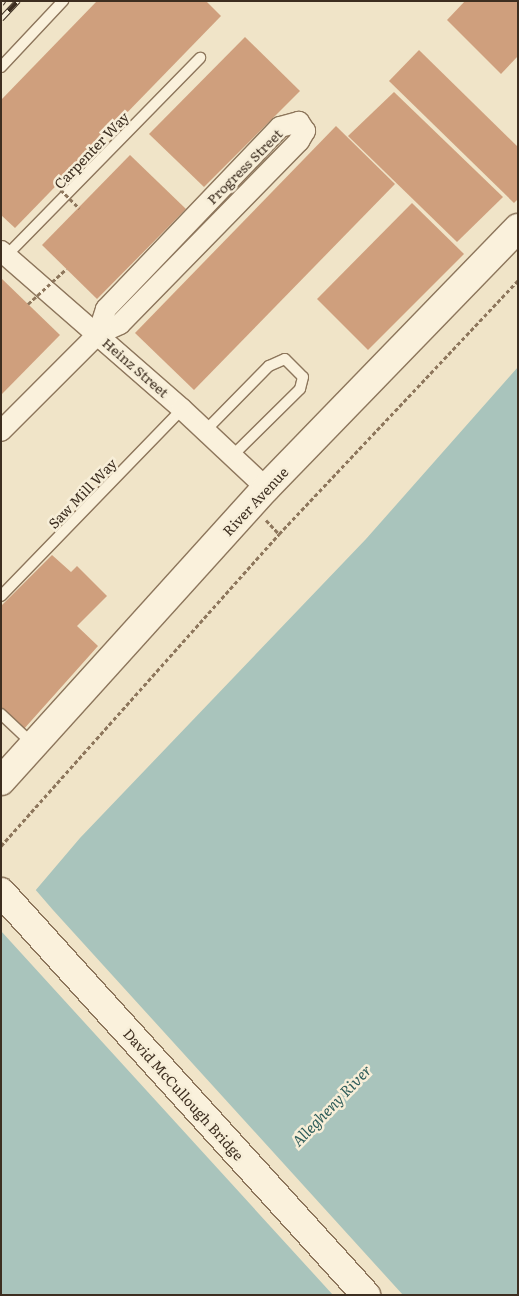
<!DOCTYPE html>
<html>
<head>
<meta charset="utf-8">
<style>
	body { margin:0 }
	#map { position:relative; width:519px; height:1296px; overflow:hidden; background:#f0e4c8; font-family:Literata,serif }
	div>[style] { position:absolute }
	.water>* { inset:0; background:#a9c4bc }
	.pier>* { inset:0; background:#f0e4c8 }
	.building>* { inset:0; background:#cf9f7d }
	.path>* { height:3px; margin-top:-1.5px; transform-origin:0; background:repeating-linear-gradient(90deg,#8d765c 0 4px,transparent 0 6.5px) }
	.roads { filter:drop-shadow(1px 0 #8d765c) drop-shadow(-1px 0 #8d765c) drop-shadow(0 1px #8d765c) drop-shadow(0 -1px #8d765c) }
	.lane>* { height:10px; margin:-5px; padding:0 5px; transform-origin:5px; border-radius:5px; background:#faf1dc }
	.street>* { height:20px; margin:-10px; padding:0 10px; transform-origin:10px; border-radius:10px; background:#faf1dc }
	.secondary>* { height:28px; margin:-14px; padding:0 14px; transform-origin:14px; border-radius:14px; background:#faf1dc }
	.rail>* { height:5.5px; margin-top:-2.75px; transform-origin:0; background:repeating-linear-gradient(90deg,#f7eed8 0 11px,#3d2e20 0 22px); box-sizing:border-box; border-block:1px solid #3d2e20 }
	.path-bridge>* { height:3px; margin-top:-1.5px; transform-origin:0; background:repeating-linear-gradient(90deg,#8d765c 0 4px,transparent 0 6.5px) }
	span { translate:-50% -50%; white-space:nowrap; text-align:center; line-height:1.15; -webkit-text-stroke:5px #f7eed8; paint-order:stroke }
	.street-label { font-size:14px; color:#3d2e20 }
	.water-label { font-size:15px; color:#2f5d5a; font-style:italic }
	.frame { position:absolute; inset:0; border:2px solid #3d2e20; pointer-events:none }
</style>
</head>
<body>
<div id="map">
	<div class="water">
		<div style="clip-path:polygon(518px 367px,518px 1295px,1px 1295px,1px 931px,80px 838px,366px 539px)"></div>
	</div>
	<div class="pier">
		<div style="clip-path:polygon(34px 888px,53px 910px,403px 1295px,333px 1295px,1px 931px,1px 927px)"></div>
	</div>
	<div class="building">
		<div style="clip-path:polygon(97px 1px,206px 1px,221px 16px,15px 228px,1px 215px,1px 100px)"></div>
		<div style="clip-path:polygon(465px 1px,518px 1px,518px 56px,501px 74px,447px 20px)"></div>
		<div style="clip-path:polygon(245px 37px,300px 91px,204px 187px,149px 134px)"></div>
		<div style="clip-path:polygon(419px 50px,518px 147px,518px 199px,514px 203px,389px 81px)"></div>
		<div style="clip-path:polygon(394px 92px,503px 197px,457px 242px,348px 136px)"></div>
		<div style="clip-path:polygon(336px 126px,395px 184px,194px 390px,135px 333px)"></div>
		<div style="clip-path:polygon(130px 155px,186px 209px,97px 299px,42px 245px)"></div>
		<div style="clip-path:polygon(412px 203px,464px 254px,368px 350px,317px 299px)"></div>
		<div style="clip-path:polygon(1px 278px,60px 335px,1px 395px)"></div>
		<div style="clip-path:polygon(52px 555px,71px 572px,77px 566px,107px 596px,77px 626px,98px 646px,23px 730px,1px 709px,1px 606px)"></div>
	</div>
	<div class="path">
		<div style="left:266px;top:520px;width:19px;rotate:47deg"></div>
		<div style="left:1px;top:846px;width:418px;rotate:-48.3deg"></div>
		<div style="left:279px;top:534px;width:349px;rotate:-46.7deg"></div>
	</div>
	<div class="roads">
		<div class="lane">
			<div style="left:1px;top:67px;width:91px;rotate:-46.8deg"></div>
			<div style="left:5px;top:257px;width:279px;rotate:-45.6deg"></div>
			<div style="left:206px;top:430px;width:90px;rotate:-45.5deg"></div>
			<div style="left:269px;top:366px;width:17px;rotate:-24deg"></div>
			<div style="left:285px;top:359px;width:25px;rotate:45deg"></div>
			<div style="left:303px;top:377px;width:12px;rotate:104deg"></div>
			<div style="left:300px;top:389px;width:95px;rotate:135.4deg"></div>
			<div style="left:1px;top:596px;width:260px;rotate:-45.9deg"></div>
			<div style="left:1px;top:714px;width:44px;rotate:43.2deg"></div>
		</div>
		<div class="street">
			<div style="left:1px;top:251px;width:240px;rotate:41.1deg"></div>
			<div style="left:182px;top:409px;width:115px;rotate:43.2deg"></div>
			<div style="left:1px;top:431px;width:137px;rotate:-45deg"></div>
			<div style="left:98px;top:334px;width:24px;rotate:-24deg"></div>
			<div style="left:120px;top:324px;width:256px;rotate:-45.6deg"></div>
			<div style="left:299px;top:141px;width:12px;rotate:-59deg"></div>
			<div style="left:305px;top:131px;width:11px;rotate:-124deg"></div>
			<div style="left:299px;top:122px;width:20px;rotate:165deg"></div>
			<div style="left:280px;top:127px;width:252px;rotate:133.7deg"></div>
			<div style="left:106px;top:309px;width:26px;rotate:108deg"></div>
		</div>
		<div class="secondary">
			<div style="left:1px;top:781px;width:395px;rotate:-47.9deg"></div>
			<div style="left:266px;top:488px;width:362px;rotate:-45.9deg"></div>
			<div style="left:1px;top:892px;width:544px;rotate:47.83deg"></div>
		</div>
	</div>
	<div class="rail">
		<div style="left:1px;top:4px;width:4px;rotate:-56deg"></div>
		<div style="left:1px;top:19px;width:25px;rotate:-47deg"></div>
	</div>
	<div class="path-bridge">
		<div style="left:56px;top:185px;width:33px;rotate:45deg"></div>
		<div style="left:28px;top:304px;width:52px;rotate:-42.6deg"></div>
	</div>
	<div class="street-label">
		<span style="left:91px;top:150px;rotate:-46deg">Carpenter Way</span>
		<span style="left:244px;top:166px;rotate:-45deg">Progress Street</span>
		<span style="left:136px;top:367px;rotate:41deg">Heinz Street</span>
		<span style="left:82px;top:493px;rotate:-46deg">Saw Mill Way</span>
		<span style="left:255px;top:501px;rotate:-47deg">River Avenue</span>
		<span style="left:184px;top:1094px;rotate:48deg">David McCullough Bridge</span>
	</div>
	<div class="water-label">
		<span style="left:331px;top:1105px;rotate:-46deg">Allegheny River</span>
	</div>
	<div class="frame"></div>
</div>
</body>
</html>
